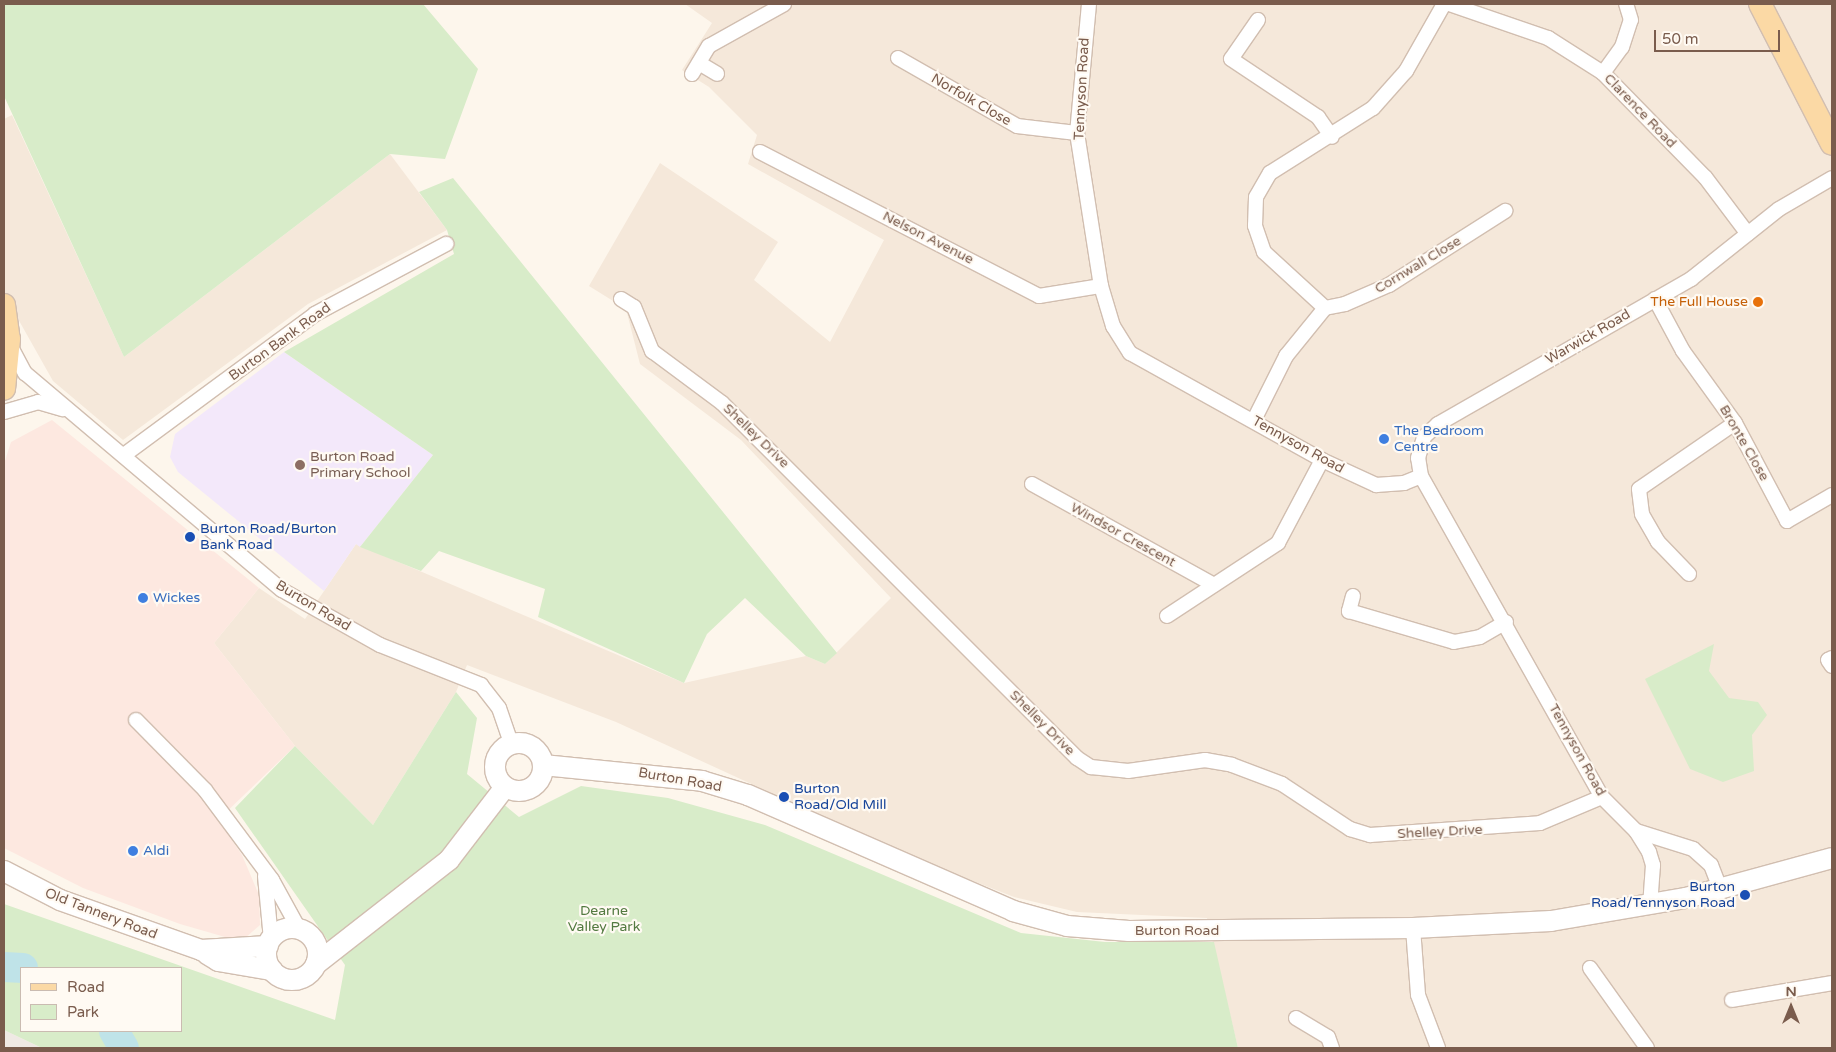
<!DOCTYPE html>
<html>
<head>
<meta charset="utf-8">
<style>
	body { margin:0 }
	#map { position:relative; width:1836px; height:1052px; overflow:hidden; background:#fdf6ec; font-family:"Varela Round",sans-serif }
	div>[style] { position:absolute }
	.residential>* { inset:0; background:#f5e8da }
	.commercial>* { inset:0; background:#fde8e0 }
	.industrial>* { inset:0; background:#efe9e4 }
	.education>* { inset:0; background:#f3e8fa }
	.green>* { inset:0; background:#d8ecc9 }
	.river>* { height:30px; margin:-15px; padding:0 15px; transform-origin:15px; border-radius:15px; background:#bfe3e8 }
	.roads { filter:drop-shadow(1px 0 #d1beb0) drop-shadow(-1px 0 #d1beb0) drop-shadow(0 1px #d1beb0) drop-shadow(0 -1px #d1beb0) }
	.street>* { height:14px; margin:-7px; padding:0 7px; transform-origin:7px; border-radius:7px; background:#fff }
	.secondary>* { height:20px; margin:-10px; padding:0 10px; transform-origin:10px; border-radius:10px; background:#fff }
	.secondary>.ring { margin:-10px; padding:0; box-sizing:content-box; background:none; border:20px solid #fff; border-radius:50% }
	.primary>* { height:22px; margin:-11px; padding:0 11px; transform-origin:11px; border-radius:11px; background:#fbd9a5 }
	.dots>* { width:14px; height:14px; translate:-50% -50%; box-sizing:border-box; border:2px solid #fffaf3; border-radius:50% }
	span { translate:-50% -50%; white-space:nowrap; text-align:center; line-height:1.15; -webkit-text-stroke:4.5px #fffaf3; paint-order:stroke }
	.street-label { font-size:14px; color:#7a5c4d }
	.food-label { font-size:14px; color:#c56008 }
	.right { translate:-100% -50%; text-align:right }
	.shop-label { font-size:14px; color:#366cbe }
	.left { translate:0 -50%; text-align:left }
	.education-label { font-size:14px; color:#785e54 }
	.transit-label { font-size:14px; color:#164399 }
	.park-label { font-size:14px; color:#537a41 }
	.frame { position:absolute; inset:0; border:5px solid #7a5c4d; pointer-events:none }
	.legend { position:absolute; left:20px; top:967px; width:162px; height:65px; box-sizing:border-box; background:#fffaf3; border:1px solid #cabbb1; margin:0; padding:6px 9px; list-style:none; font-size:15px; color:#7a5c4d }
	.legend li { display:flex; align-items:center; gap:10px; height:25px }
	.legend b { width:25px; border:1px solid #cabbb1 }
	.north { position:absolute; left:1766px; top:982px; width:50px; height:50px; -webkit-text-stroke:4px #fffaf3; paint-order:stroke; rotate:0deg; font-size:14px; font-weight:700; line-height:20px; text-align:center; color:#7a5c4d }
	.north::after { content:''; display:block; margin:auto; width:18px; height:22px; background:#7a5c4d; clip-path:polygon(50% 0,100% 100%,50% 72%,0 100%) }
	.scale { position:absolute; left:1654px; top:30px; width:126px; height:22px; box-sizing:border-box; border:2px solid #7a5c4d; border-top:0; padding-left:6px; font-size:15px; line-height:18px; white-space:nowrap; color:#7a5c4d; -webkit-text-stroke:4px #fffaf3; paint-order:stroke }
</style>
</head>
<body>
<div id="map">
	<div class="residential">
		<div style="clip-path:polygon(685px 4px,1832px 4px,1832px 1048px,1238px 1048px,1207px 918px,1077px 912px,1014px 897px,907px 855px,616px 722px,467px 665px,456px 692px,373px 825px,295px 746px,214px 643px,259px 588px,305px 619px,356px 544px,684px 683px,806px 656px,825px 664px,891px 598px,741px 440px,640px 364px,626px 309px,589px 286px,660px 163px,778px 242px,754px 280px,830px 342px,884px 240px,748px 164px,757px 135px,709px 87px,682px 70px,712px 23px)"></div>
		<div style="clip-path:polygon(12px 115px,124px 357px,390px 154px,447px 230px,308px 304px,123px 440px,53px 381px,4px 294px,4px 119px)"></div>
	</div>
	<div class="commercial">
		<div style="clip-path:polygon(52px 420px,259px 588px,214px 643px,295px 746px,218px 820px,242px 855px,259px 895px,260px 925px,245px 938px,225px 937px,180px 924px,83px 888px,4px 848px,4px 464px,11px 442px)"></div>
	</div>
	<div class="industrial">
		<div style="clip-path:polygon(4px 1030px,42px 1048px,4px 1048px)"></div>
	</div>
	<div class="education">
		<div style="clip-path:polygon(284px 352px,433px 455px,360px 547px,356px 544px,324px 591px,178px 472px,170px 457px,175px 434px)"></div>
	</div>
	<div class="green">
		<div style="clip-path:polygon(4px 4px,423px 4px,478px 69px,445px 159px,390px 154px,124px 357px,4px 96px)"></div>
		<div style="clip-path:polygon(453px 178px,837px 653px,825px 664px,806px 656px,745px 598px,707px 634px,684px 683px,538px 617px,545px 589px,439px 551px,421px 571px,360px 547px,433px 455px,284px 352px,454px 254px,447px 230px,419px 192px)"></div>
		<div style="clip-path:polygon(1714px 644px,1709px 671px,1729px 698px,1758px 702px,1767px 715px,1752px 735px,1754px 771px,1723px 782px,1690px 769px,1645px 679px)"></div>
		<div style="clip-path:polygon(evenodd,456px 692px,477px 718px,467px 774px,519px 817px,581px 786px,668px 798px,765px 825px,1021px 933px,1105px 942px,1214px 942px,1238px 1048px,42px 1048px,4px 1030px,4px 904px,335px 1020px,345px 965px,235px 808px,295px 746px,373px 825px,456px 692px,21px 968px,181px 968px,181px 1031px,21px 1031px,21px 968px)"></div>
	</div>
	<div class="river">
		<div style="left:4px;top:967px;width:19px;rotate:3deg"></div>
		<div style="left:114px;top:1031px;width:20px;rotate:60deg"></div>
	</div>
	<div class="roads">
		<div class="street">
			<div style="left:1089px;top:4px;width:130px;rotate:95.3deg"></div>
			<div style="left:1077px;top:133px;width:155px;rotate:81.1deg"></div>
			<div style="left:1101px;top:286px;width:42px;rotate:73.3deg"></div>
			<div style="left:1113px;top:326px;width:32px;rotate:58deg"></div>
			<div style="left:1130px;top:353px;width:220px;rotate:29.1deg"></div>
			<div style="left:1322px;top:460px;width:60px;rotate:24.8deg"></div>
			<div style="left:1376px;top:485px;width:28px;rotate:-4deg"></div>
			<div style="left:1404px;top:483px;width:18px;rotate:-22deg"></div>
			<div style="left:1421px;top:476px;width:369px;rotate:60.6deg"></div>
			<div style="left:1602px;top:797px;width:48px;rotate:45deg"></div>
			<div style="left:1636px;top:831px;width:25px;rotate:58deg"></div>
			<div style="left:1649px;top:852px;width:14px;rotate:73deg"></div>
			<div style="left:1653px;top:865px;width:41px;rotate:94.2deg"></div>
			<div style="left:1449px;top:4px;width:105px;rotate:19deg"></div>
			<div style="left:1548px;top:38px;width:65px;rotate:32.5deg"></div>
			<div style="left:1603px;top:73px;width:146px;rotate:45.6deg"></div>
			<div style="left:1705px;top:177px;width:71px;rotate:53deg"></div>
			<div style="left:1258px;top:20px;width:47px;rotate:124.7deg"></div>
			<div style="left:1231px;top:59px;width:105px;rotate:33.7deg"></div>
			<div style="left:1318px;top:117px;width:24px;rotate:55deg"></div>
			<div style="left:898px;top:58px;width:137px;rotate:29.7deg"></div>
			<div style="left:1017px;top:126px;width:60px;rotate:6.7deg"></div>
			<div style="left:699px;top:63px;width:21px;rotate:31deg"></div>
			<div style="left:1603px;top:73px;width:32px;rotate:-54deg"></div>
			<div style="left:1622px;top:47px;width:28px;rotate:-72deg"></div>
			<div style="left:1631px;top:20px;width:17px;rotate:-107deg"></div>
			<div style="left:692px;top:74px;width:33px;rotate:-59deg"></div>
			<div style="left:709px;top:46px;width:86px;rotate:-29.2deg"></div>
			<div style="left:760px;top:152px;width:314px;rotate:27.3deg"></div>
			<div style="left:1039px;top:296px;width:63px;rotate:-9.2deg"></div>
			<div style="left:621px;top:299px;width:15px;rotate:32deg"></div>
			<div style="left:634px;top:307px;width:48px;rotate:67.8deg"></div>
			<div style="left:652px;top:351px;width:87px;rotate:36.6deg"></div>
			<div style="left:722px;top:403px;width:502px;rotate:45deg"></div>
			<div style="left:1077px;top:758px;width:17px;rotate:33deg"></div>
			<div style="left:1091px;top:767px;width:37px;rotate:6deg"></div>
			<div style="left:1128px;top:771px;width:78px;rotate:-8.1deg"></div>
			<div style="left:1205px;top:760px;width:27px;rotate:10deg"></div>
			<div style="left:1232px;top:765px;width:53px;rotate:20.8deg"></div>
			<div style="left:1282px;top:784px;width:82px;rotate:33.5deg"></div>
			<div style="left:1350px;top:829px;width:21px;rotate:17deg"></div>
			<div style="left:1370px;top:835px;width:170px;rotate:-4deg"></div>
			<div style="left:1540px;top:823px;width:67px;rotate:-22.8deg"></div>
			<div style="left:1655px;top:299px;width:59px;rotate:61.7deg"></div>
			<div style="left:1683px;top:351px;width:89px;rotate:54.2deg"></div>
			<div style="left:1735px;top:423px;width:111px;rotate:62deg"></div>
			<div style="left:1787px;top:521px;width:52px;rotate:-30deg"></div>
			<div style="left:1325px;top:308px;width:20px;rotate:-11deg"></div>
			<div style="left:1345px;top:304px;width:48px;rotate:-23.4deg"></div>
			<div style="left:1389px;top:285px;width:138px;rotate:-32.5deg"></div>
			<div style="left:11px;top:347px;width:30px;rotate:62deg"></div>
			<div style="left:25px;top:373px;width:336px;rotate:40.2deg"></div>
			<div style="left:282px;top:590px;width:112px;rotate:29.3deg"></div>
			<div style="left:380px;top:645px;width:109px;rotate:21.6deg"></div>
			<div style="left:481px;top:685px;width:29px;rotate:52deg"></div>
			<div style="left:499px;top:708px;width:37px;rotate:71deg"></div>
			<div style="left:4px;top:412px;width:35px;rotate:-16deg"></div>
			<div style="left:38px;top:402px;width:26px;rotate:16deg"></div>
			<div style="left:1254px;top:420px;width:72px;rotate:-63.4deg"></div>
			<div style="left:1286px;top:356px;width:62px;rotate:-50.9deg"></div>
			<div style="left:1325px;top:308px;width:83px;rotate:-137.4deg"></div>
			<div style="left:1264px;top:252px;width:28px;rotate:-109deg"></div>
			<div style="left:1255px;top:226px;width:29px;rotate:-88deg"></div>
			<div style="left:1256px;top:197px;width:28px;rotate:-60deg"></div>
			<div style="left:1270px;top:173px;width:122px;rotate:-32.3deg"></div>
			<div style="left:1373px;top:108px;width:50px;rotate:-48.3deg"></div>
			<div style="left:1406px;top:71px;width:77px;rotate:-60.4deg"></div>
			<div style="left:124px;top:455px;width:237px;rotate:-36.4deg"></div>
			<div style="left:315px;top:314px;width:149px;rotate:-28.1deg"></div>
			<div style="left:1421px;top:476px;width:18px;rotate:-99deg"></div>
			<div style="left:1418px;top:458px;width:22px;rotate:-74deg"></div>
			<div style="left:1424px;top:437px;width:19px;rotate:-43deg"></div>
			<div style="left:1438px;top:424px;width:292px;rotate:-29.8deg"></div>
			<div style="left:1691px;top:279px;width:112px;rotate:-38.5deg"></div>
			<div style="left:1779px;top:209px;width:61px;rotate:-30.3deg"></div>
			<div style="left:1032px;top:484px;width:208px;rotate:29deg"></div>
			<div style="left:1689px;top:574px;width:45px;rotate:-134.1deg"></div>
			<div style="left:1658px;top:542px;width:32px;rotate:-120deg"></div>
			<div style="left:1642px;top:514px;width:25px;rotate:-97deg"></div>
			<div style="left:1639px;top:489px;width:116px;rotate:-34.5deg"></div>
			<div style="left:1353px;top:596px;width:16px;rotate:105deg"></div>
			<div style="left:1349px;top:611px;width:109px;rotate:16.4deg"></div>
			<div style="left:1454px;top:642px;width:26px;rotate:-11deg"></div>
			<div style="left:1480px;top:637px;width:30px;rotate:-30deg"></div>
			<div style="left:1167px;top:616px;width:133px;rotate:-33.3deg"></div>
			<div style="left:1278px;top:543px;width:94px;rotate:-62.1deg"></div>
			<div style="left:1832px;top:658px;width:4px;rotate:153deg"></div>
			<div style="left:1828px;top:660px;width:7px;rotate:56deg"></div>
			<div style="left:136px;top:720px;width:98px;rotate:45.4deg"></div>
			<div style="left:205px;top:790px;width:112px;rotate:53.3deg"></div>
			<div style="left:272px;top:880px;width:56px;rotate:61.1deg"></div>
			<div style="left:1636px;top:831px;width:60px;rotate:17.5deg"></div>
			<div style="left:1693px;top:849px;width:24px;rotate:42deg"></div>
			<div style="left:1711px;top:865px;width:25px;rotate:69deg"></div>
			<div style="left:265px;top:876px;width:63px;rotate:84.6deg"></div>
			<div style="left:1413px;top:928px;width:67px;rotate:85.7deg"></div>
			<div style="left:1418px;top:995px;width:57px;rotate:69.3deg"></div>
			<div style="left:1590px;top:968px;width:98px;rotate:54.5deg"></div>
			<div style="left:1732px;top:1000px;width:101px;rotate:-9.6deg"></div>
			<div style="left:1296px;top:1018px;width:37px;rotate:31deg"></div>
			<div style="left:1328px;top:1037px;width:12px;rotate:70deg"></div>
		</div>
		<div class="secondary">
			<div class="ring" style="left:495px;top:743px;width:28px;height:28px"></div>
			<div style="left:543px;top:765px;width:160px;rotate:5.7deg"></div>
			<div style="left:702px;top:781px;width:48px;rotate:16.9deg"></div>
			<div style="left:748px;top:795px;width:289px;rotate:23.6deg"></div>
			<div style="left:1013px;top:911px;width:56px;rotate:15.5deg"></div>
			<div style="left:1067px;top:926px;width:62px;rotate:4.6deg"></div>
			<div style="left:1129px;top:931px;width:284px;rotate:-0.6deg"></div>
			<div style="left:1413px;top:928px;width:138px;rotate:-2.9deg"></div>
			<div style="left:1551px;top:921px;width:137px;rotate:-9.7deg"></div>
			<div style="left:1686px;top:898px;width:151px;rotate:-15.3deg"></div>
			<div style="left:4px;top:871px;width:63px;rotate:27.4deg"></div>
			<div style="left:60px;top:900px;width:150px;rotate:19.5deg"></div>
			<div style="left:201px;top:950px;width:67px;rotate:-3.4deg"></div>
			<div class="ring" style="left:266px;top:928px;width:32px;height:32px"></div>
			<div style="left:207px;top:954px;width:13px;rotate:32deg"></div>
			<div style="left:218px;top:961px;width:55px;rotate:9.5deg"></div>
			<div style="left:316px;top:964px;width:169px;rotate:-38deg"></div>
			<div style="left:449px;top:860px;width:92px;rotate:-52.5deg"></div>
		</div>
		<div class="primary">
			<div style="left:1760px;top:4px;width:157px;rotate:62.8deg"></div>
			<div style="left:4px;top:305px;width:34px;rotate:82deg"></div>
			<div style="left:9px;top:339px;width:50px;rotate:95.7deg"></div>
		</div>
	</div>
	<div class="dots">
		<div style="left:1758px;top:302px;background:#e8710a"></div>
		<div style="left:1384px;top:439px;background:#3f7fe0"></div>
		<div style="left:300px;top:465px;background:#8d6e63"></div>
		<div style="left:190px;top:537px;background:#1a4fb4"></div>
		<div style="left:143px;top:598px;background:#3f7fe0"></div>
		<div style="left:784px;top:797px;background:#1a4fb4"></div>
		<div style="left:133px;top:851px;background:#3f7fe0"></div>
		<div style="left:1745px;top:895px;background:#1a4fb4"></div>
	</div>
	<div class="street-label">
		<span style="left:1082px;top:89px;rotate:-87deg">Tennyson Road</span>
		<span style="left:971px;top:100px;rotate:30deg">Norfolk Close</span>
		<span style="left:1640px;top:111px;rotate:46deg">Clarence Road</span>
		<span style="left:928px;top:238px;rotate:27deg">Nelson Avenue</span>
		<span style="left:1418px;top:265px;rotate:-31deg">Cornwall Close</span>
		<span style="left:1588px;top:337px;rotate:-30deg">Warwick Road</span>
		<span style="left:280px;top:342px;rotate:-36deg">Burton Bank Road</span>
		<span style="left:756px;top:436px;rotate:44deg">Shelley Drive</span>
		<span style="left:1744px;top:443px;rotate:60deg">Bronte Close</span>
		<span style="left:1298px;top:445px;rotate:29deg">Tennyson Road</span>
		<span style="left:1123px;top:535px;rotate:29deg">Windsor Crescent</span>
		<span style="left:313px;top:606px;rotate:31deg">Burton Road</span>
		<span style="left:1042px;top:723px;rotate:45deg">Shelley Drive</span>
		<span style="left:1577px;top:750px;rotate:61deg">Tennyson Road</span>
		<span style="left:680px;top:780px;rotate:10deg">Burton Road</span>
		<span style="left:1440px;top:832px;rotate:-3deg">Shelley Drive</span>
		<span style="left:101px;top:914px;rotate:21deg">Old Tannery Road</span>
		<span style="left:1177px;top:931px">Burton Road</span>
	</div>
	<div class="food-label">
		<span class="right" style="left:1748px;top:302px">The Full House</span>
	</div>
	<div class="shop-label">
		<span class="left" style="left:1394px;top:439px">The Bedroom<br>Centre</span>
		<span class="left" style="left:153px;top:598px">Wickes</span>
		<span class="left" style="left:143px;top:851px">Aldi</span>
	</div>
	<div class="education-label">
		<span class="left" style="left:310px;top:465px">Burton Road<br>Primary School</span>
	</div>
	<div class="transit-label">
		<span class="left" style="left:200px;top:537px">Burton Road/Burton<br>Bank Road</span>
		<span class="left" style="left:794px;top:797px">Burton<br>Road/Old Mill</span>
		<span class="right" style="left:1735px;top:895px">Burton<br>Road/Tennyson Road</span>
	</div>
	<div class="park-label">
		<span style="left:604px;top:919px">Dearne<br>Valley Park</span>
	</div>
	<div class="frame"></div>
	<ul class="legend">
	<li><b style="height:6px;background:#fbd9a5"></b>Road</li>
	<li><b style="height:14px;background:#d8ecc9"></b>Park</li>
	</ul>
	<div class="north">N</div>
	<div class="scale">50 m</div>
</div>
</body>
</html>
